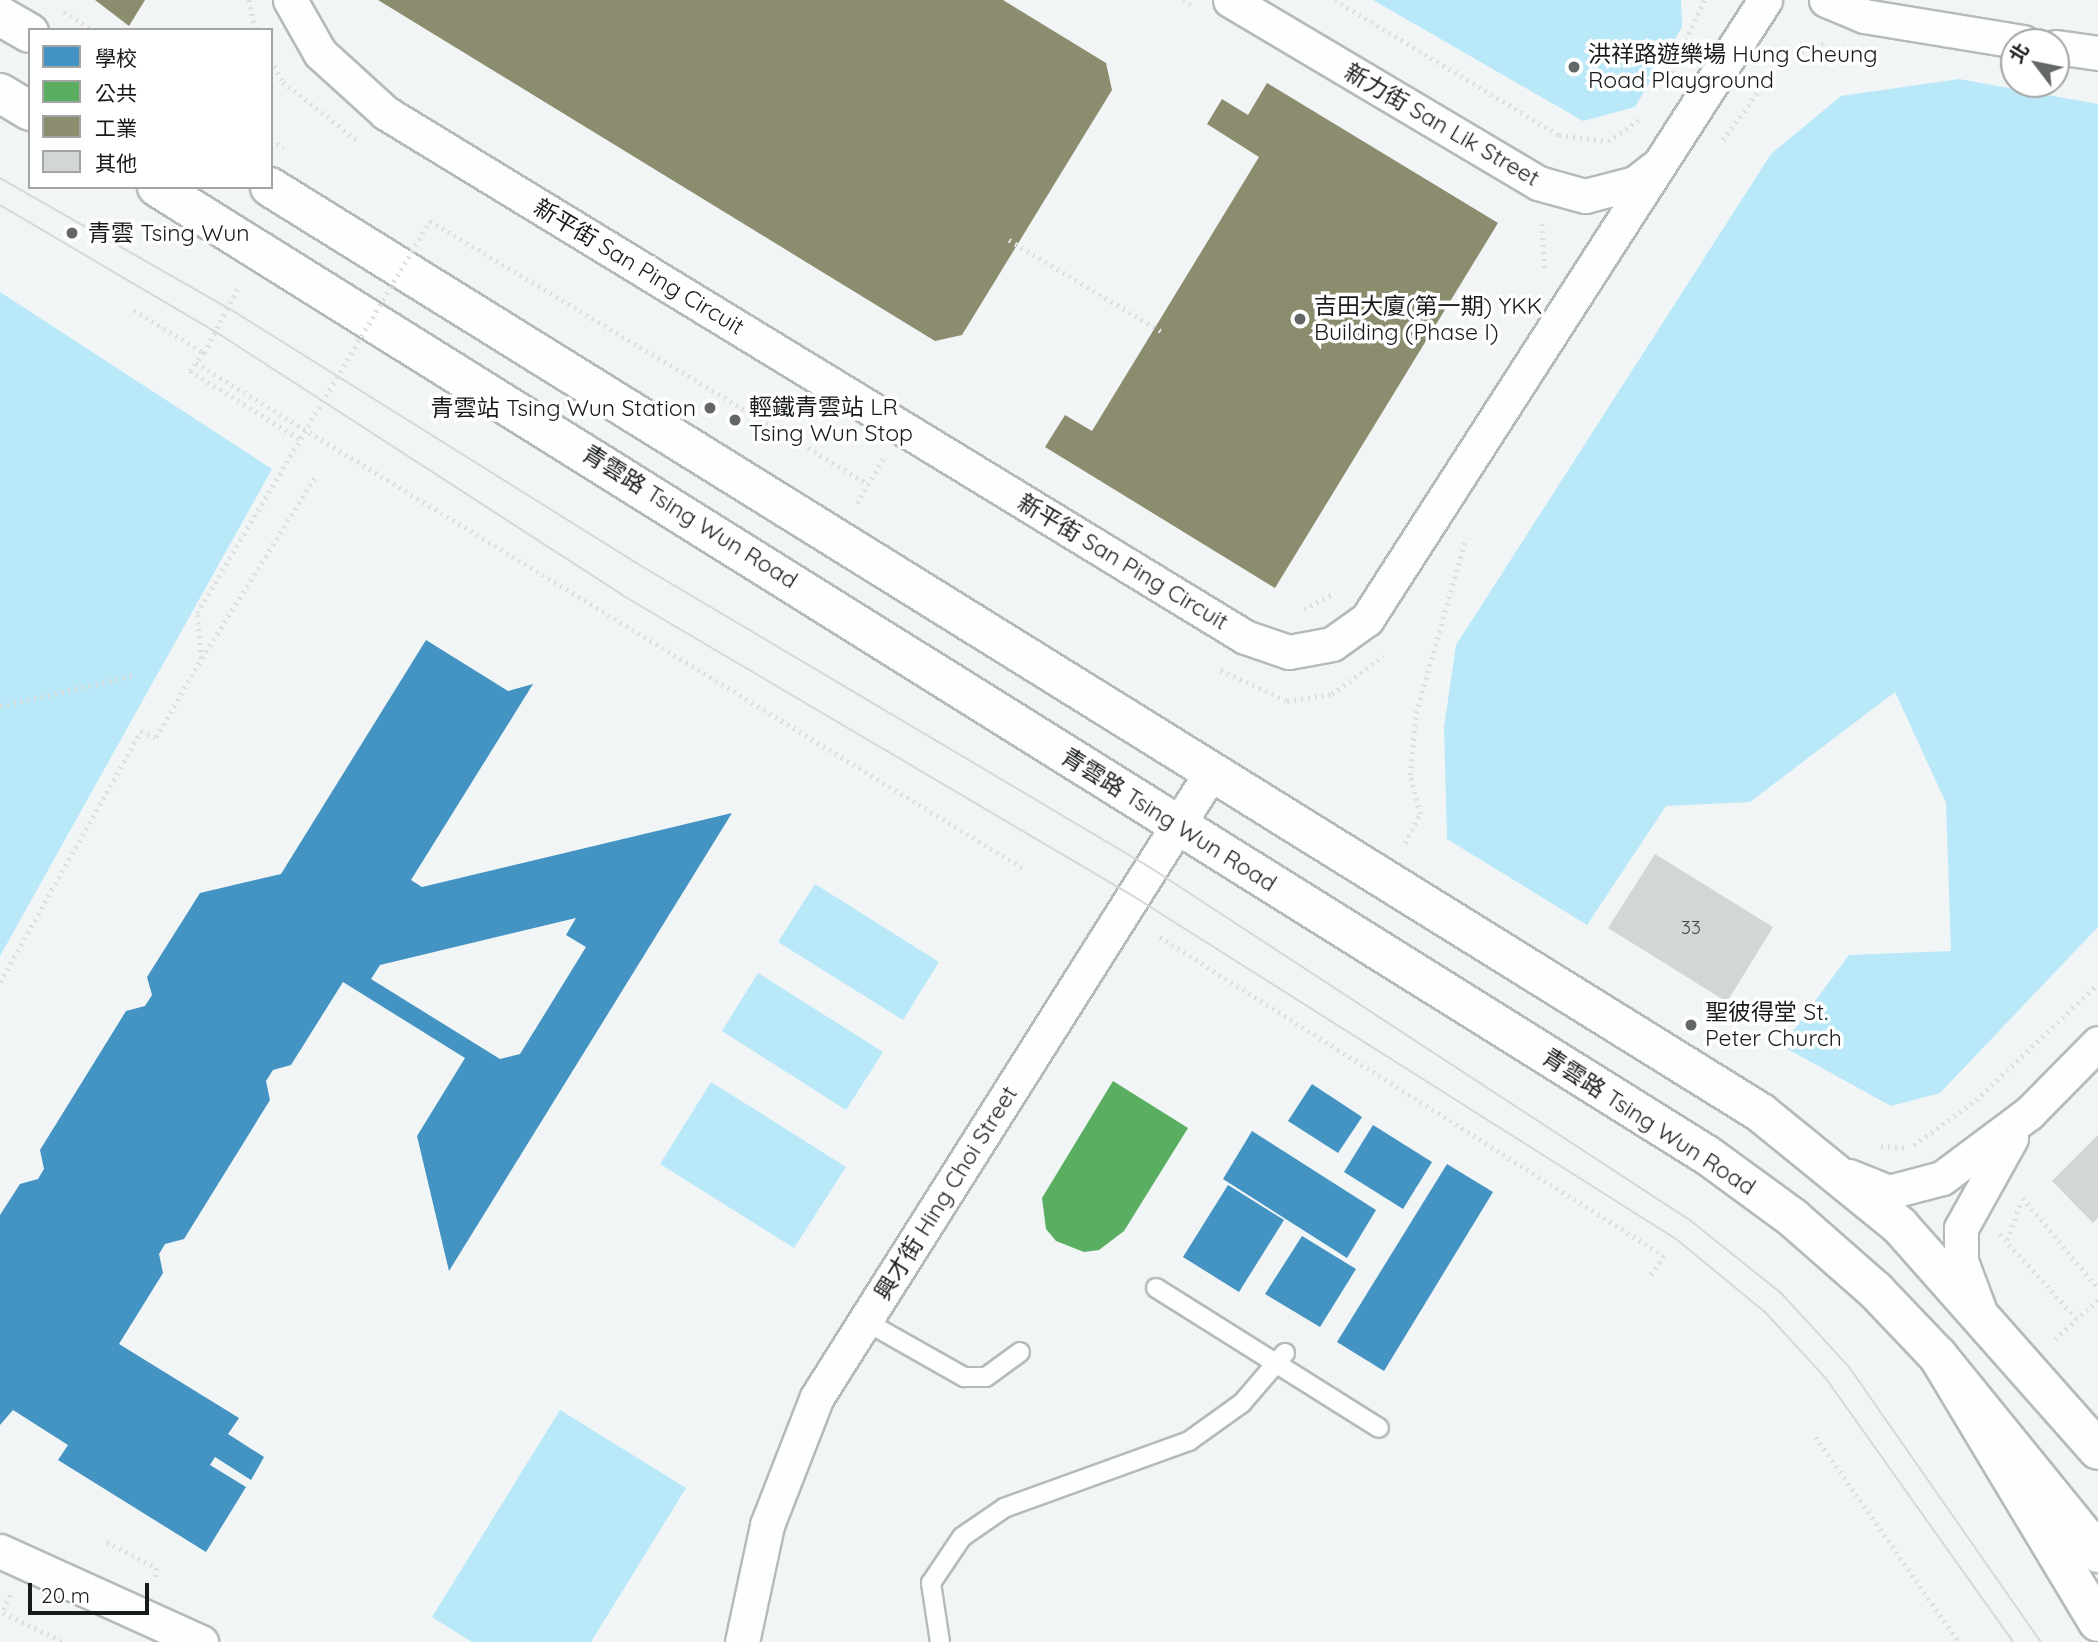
<!DOCTYPE html>
<html>
<head>
<meta charset="utf-8">
<style>
	body { margin:0 }
	#map { position:relative; width:2098px; height:1642px; overflow:hidden; background:#f1f5f6; font-family:Quicksand,"Noto Sans TC",sans-serif }
	div>[style] { position:absolute }
	.green>* { inset:0; background:#b9e9f9 }
	.schools>* { inset:0; background:#4393c3 }
	.public>* { inset:0; background:#5aae61 }
	.industry>* { inset:0; background:#8c8c6e }
	.building>* { inset:0; background:#d3d6d7 }
	.path>* { height:4.5px; margin-top:-2.25px; transform-origin:0; background:repeating-linear-gradient(90deg,#dddfdf 0 2px,transparent 0 7px) }
	.roads { filter:drop-shadow(2px 0 #b7babb) drop-shadow(-2px 0 #b7babb) drop-shadow(0 2px #b7babb) drop-shadow(0 -2px #b7babb) }
	.lane>* { height:18px; margin:-9px; padding:0 9px; transform-origin:9px; border-radius:9px; background:#fdfefe }
	.street>* { height:33px; margin:-16.5px; padding:0 16.5px; transform-origin:16.5px; border-radius:16.5px; background:#fdfefe }
	.secondary>* { height:38px; margin:-19px; padding:0 19px; transform-origin:19px; border-radius:19px; background:#fdfefe }
	.primary>* { height:38px; margin:-19px; padding:0 19px; transform-origin:19px; border-radius:19px; background:#fdfefe }
	.tram>* { height:2px; margin:-1px; padding:0 1px; transform-origin:1px; border-radius:1px; background:#d7d8d8 }
	.path-bridge>* { height:4.5px; margin-top:-2.25px; transform-origin:0; background:repeating-linear-gradient(90deg,#dddfdf 0 2px,transparent 0 7px) }
	.dots>* { width:19px; height:19px; translate:-50% -50%; box-sizing:border-box; border:4px solid #fff; border-radius:50% }
	span { translate:-50% -50%; white-space:nowrap; text-align:center; line-height:1.15; -webkit-text-stroke:7px #fff; paint-order:stroke }
	.number-label { font-size:19px; color:#474a4b }
	.number-label span { -webkit-text-stroke-width:0 }
	.poi-label { font-size:23px; color:#181b1c }
	.left { translate:0 -50%; text-align:left }
	.right { translate:-100% -50%; text-align:right }
	.street-label { font-size:23px; color:#181b1c }
	.legend { position:absolute; left:28px; top:28px; width:245px; height:161px; box-sizing:border-box; background:#fff; border:2px solid #a3a4a4; margin:0; padding:9px 12px; list-style:none; font-size:21px; color:#181b1c }
	.legend li { display:flex; align-items:center; gap:14px; height:35px }
	.legend b { width:35px; border:2px solid #a3a4a4 }
	.north { position:absolute; left:2000px; top:28px; width:70px; height:70px; box-sizing:border-box; background:#fff; border:2px solid #a3a4a4; border-radius:50%; rotate:302deg; font-size:19px; font-weight:700; line-height:28px; text-align:center; color:#181b1c }
	.north::after { content:''; display:block; margin:auto; width:24px; height:32px; background:#646768; clip-path:polygon(50% 0,100% 100%,50% 72%,0 100%) }
	.scale { position:absolute; left:28px; top:1583px; width:121px; height:32px; box-sizing:border-box; border:4px solid #181b1c; border-top:0; padding-left:9px; font-size:21px; line-height:24px; white-space:nowrap; color:#181b1c; -webkit-text-stroke:5px #fff; paint-order:stroke }
</style>
</head>
<body>
<div id="map">
	<div class="green">
		<div style="clip-path:polygon(1373px 0,1681px 0,1682px 27px,1635px 107px,1583px 121px)"></div>
		<div style="clip-path:polygon(1959px 79px,2098px 104px,2098px 927px,1940px 1093px,1891px 1106px,1782px 1046px,1849px 955px,1951px 951px,1946px 803px,1895px 692px,1750px 802px,1666px 806px,1587px 925px,1447px 839px,1444px 727px,1456px 645px,1771px 154px,1841px 96px)"></div>
		<div style="clip-path:polygon(0 292px,272px 469px,0 956px)"></div>
		<div style="clip-path:polygon(815px 884px,939px 962px,903px 1020px,778px 942px)"></div>
		<div style="clip-path:polygon(758px 973px,883px 1052px,846px 1110px,722px 1031px)"></div>
		<div style="clip-path:polygon(711px 1082px,846px 1167px,794px 1248px,660px 1164px)"></div>
		<div style="clip-path:polygon(560px 1410px,686px 1488px,591px 1642px,472px 1642px,432px 1617px)"></div>
	</div>
	<div class="schools">
		<div style="clip-path:polygon(evenodd,426px 640px,508px 691px,533px 684px,411px 880px,422px 887px,732px 813px,449px 1271px,417px 1136px,465px 1058px,343px 982px,291px 1065px,273px 1070px,266px 1081px,270px 1100px,184px 1239px,165px 1244px,159px 1254px,163px 1273px,119px 1344px,239px 1418px,228px 1434px,264px 1457px,251px 1480px,215px 1457px,210px 1465px,246px 1487px,206px 1552px,58px 1460px,68px 1445px,13px 1410px,0 1425px,0 1215px,20px 1184px,38px 1179px,44px 1169px,40px 1150px,126px 1011px,145px 1006px,152px 995px,147px 977px,200px 893px,281px 874px,426px 640px,576px 918px,566px 935px,586px 947px,520px 1054px,500px 1059px,371px 979px,380px 965px,576px 918px)"></div>
		<div style="clip-path:polygon(1312px 1084px,1362px 1117px,1338px 1153px,1288px 1121px)"></div>
		<div style="clip-path:polygon(1373px 1125px,1432px 1162px,1403px 1209px,1344px 1172px)"></div>
		<div style="clip-path:polygon(1252px 1131px,1376px 1210px,1347px 1258px,1223px 1179px)"></div>
		<div style="clip-path:polygon(1447px 1164px,1493px 1192px,1384px 1371px,1337px 1342px)"></div>
		<div style="clip-path:polygon(1228px 1185px,1284px 1220px,1239px 1292px,1183px 1257px)"></div>
		<div style="clip-path:polygon(1302px 1236px,1356px 1269px,1320px 1327px,1265px 1294px)"></div>
	</div>
	<div class="public">
		<div style="clip-path:polygon(1113px 1081px,1188px 1128px,1124px 1231px,1099px 1250px,1084px 1252px,1056px 1241px,1046px 1229px,1042px 1198px)"></div>
	</div>
	<div class="industry">
		<div style="clip-path:polygon(95px 0,145px 0,129px 26px)"></div>
		<div style="clip-path:polygon(378px 0,1003px 0,1106px 63px,1112px 90px,962px 335px,935px 341px)"></div>
		<div style="clip-path:polygon(1267px 83px,1498px 223px,1275px 588px,1045px 447px,1065px 415px,1092px 431px,1259px 157px,1207px 124px,1222px 99px,1248px 115px)"></div>
	</div>
	<div class="building">
		<div style="clip-path:polygon(1655px 854px,1773px 927px,1727px 1002px,1608px 928px)"></div>
		<div style="clip-path:polygon(2098px 1135px,2098px 1218px,2093px 1223px,2052px 1181px)"></div>
	</div>
	<div class="path">
		<div style="left:249px;top:0;width:31px;rotate:77deg"></div>
		<div style="left:1183px;top:0;width:13px;rotate:32deg"></div>
		<div style="left:1335px;top:0;width:262px;rotate:31.1deg"></div>
		<div style="left:1559px;top:135px;width:49px;rotate:7deg"></div>
		<div style="left:1608px;top:141px;width:42px;rotate:-34.4deg"></div>
		<div style="left:64px;top:12px;width:34px;rotate:32deg"></div>
		<div style="left:271px;top:60px;width:25px;rotate:61deg"></div>
		<div style="left:283px;top:82px;width:94px;rotate:38.1deg"></div>
		<div style="left:1671px;top:72px;width:79px;rotate:-65.4deg"></div>
		<div style="left:271px;top:140px;width:15px;rotate:32deg"></div>
		<div style="left:1723px;top:140px;width:100px;rotate:-53.9deg"></div>
		<div style="left:1782px;top:59px;width:44px;rotate:-21.3deg"></div>
		<div style="left:1542px;top:224px;width:46px;rotate:86.3deg"></div>
		<div style="left:1009px;top:240px;width:181px;rotate:31deg"></div>
		<div style="left:134px;top:310px;width:82px;rotate:31.6deg"></div>
		<div style="left:204px;top:353px;width:74px;rotate:-62.7deg"></div>
		<div style="left:204px;top:353px;width:23px;rotate:128deg"></div>
		<div style="left:190px;top:371px;width:129px;rotate:31.7deg"></div>
		<div style="left:196px;top:363px;width:973px;rotate:31.42deg"></div>
		<div style="left:857px;top:503px;width:51px;rotate:-59.4deg"></div>
		<div style="left:1304px;top:609px;width:34px;rotate:-28deg"></div>
		<div style="left:202px;top:658px;width:217px;rotate:-58deg"></div>
		<div style="left:1221px;top:670px;width:73px;rotate:25.2deg"></div>
		<div style="left:1287px;top:701px;width:46px;rotate:-8.8deg"></div>
		<div style="left:1332px;top:694px;width:64px;rotate:-36.7deg"></div>
		<div style="left:0;top:706px;width:139px;rotate:-12.9deg"></div>
		<div style="left:1405px;top:843px;width:33px;rotate:-63deg"></div>
		<div style="left:1420px;top:814px;width:40px;rotate:-104.4deg"></div>
		<div style="left:1410px;top:775px;width:62px;rotate:-84.5deg"></div>
		<div style="left:1416px;top:713px;width:182px;rotate:-74.1deg"></div>
		<div style="left:1160px;top:937px;width:596px;rotate:32.33deg"></div>
		<div style="left:1664px;top:1256px;width:23px;rotate:124deg"></div>
		<div style="left:0;top:982px;width:288px;rotate:-60.7deg"></div>
		<div style="left:141px;top:731px;width:16px;rotate:22deg"></div>
		<div style="left:156px;top:737px;width:90px;rotate:-60deg"></div>
		<div style="left:201px;top:659px;width:46px;rotate:-95deg"></div>
		<div style="left:1914px;top:1145px;width:77px;rotate:-36deg"></div>
		<div style="left:1976px;top:1100px;width:168px;rotate:-43.6deg"></div>
		<div style="left:1881px;top:1146px;width:23px;rotate:5deg"></div>
		<div style="left:2023px;top:1198px;width:117px;rotate:50.2deg"></div>
		<div style="left:2000px;top:1234px;width:115px;rotate:47.8deg"></div>
		<div style="left:2007px;top:1240px;width:40px;rotate:-69.8deg"></div>
		<div style="left:2055px;top:1339px;width:58px;rotate:-42.2deg"></div>
		<div style="left:1816px;top:1437px;width:250px;rotate:55.1deg"></div>
		<div style="left:107px;top:1542px;width:56px;rotate:27.5deg"></div>
		<div style="left:157px;top:1568px;width:12px;rotate:99deg"></div>
		<div style="left:10px;top:1595px;width:19px;rotate:111deg"></div>
		<div style="left:3px;top:1613px;width:68px;rotate:25.4deg"></div>
	</div>
	<div class="roads">
		<div class="lane">
			<div style="left:1156px;top:1288px;width:263px;rotate:32.1deg"></div>
			<div style="left:865px;top:1321px;width:114px;rotate:29.5deg"></div>
			<div style="left:964px;top:1377px;width:22px"></div>
			<div style="left:986px;top:1377px;width:42px;rotate:-36.3deg"></div>
			<div style="left:940px;top:1642px;width:60px;rotate:-98.7deg"></div>
			<div style="left:931px;top:1583px;width:55px;rotate:-56deg"></div>
			<div style="left:962px;top:1537px;width:51px;rotate:-34.6deg"></div>
			<div style="left:1004px;top:1508px;width:197px;rotate:-19.9deg"></div>
			<div style="left:1189px;top:1441px;width:65px;rotate:-35.6deg"></div>
			<div style="left:1242px;top:1403px;width:66px;rotate:-49.3deg"></div>
		</div>
		<div class="street">
			<div style="left:290px;top:0;width:61px;rotate:60.5deg"></div>
			<div style="left:320px;top:53px;width:89px;rotate:42.3deg"></div>
			<div style="left:386px;top:113px;width:1006px;rotate:31.38deg"></div>
			<div style="left:1245px;top:637px;width:46px;rotate:18.8deg"></div>
			<div style="left:1289px;top:652px;width:44px;rotate:-10.5deg"></div>
			<div style="left:1332px;top:644px;width:43px;rotate:-35.5deg"></div>
			<div style="left:1367px;top:619px;width:736px;rotate:-57.26deg"></div>
			<div style="left:1230px;top:0;width:358px;rotate:30.7deg"></div>
			<div style="left:1538px;top:183px;width:49px;rotate:15.5deg"></div>
			<div style="left:1585px;top:196px;width:52px;rotate:-14.6deg"></div>
			<div style="left:1635px;top:183px;width:24px;rotate:-38deg"></div>
			<div style="left:1826px;top:0;width:41px;rotate:22.8deg"></div>
			<div style="left:1864px;top:16px;width:161px;rotate:9.3deg"></div>
			<div style="left:2056px;top:47px;width:42px;rotate:8.1deg"></div>
			<div style="left:1849px;top:1176px;width:43px;rotate:21.8deg"></div>
			<div style="left:1889px;top:1192px;width:55px;rotate:-14.8deg"></div>
			<div style="left:1942px;top:1178px;width:109px;rotate:-36.8deg"></div>
			<div style="left:2029px;top:1113px;width:98px;rotate:-45.4deg"></div>
			<div style="left:1979px;top:1309px;width:51px;rotate:-110.6deg"></div>
			<div style="left:1961px;top:1261px;width:33px;rotate:-90deg"></div>
			<div style="left:1961px;top:1228px;width:103px;rotate:-60.9deg"></div>
			<div style="left:0;top:1551px;width:221px;rotate:24.4deg"></div>
			<div style="left:742px;top:1642px;width:120px;rotate:-77.9deg"></div>
			<div style="left:767px;top:1525px;width:137px;rotate:-68.7deg"></div>
			<div style="left:817px;top:1397px;width:740px;rotate:-57.75deg"></div>
		</div>
		<div class="secondary">
			<div style="left:0;top:16px;width:34px;rotate:30deg"></div>
			<div style="left:0;top:93px;width:35px;rotate:31deg"></div>
			<div style="left:157px;top:187px;width:1827px;rotate:31.99deg"></div>
			<div style="left:1707px;top:1155px;width:107px;rotate:36.2deg"></div>
			<div style="left:1793px;top:1218px;width:111px;rotate:41.3deg"></div>
			<div style="left:1876px;top:1291px;width:90px;rotate:46.4deg"></div>
			<div style="left:1938px;top:1356px;width:254px;rotate:50.9deg"></div>
			<div style="left:270px;top:187px;width:1755px;rotate:31.84deg"></div>
			<div style="left:1761px;top:1113px;width:178px;rotate:39.1deg"></div>
			<div style="left:1899px;top:1225px;width:300px;rotate:48.5deg"></div>
		</div>
		<div class="primary">
			<div style="left:1938px;top:1356px;width:310px;rotate:59deg"></div>
		</div>
	</div>
	<div class="tram">
		<div style="left:0;top:178px;width:265px;rotate:29.7deg"></div>
		<div style="left:230px;top:309px;width:481px;rotate:32deg"></div>
		<div style="left:638px;top:564px;width:596px;rotate:30.65deg"></div>
		<div style="left:1151px;top:868px;width:645px;rotate:33.17deg"></div>
		<div style="left:1691px;top:1221px;width:115px;rotate:38.7deg"></div>
		<div style="left:1781px;top:1293px;width:100px;rotate:47.4deg"></div>
		<div style="left:1849px;top:1367px;width:335px;rotate:55.1deg"></div>
		<div style="left:0;top:205px;width:251px;rotate:30.5deg"></div>
		<div style="left:216px;top:332px;width:484px;rotate:32.9deg"></div>
		<div style="left:622px;top:595px;width:593px;rotate:30.5deg"></div>
		<div style="left:1133px;top:896px;width:642px;rotate:32.28deg"></div>
		<div style="left:1676px;top:1239px;width:115px;rotate:39.4deg"></div>
		<div style="left:1765px;top:1312px;width:92px;rotate:47.6deg"></div>
		<div style="left:1827px;top:1380px;width:321px;rotate:54.6deg"></div>
	</div>
	<div class="path-bridge">
		<div style="left:197px;top:613px;width:456px;rotate:-59.3deg"></div>
		<div style="left:430px;top:221px;width:511px;rotate:30.98deg"></div>
	</div>
	<div class="dots">
		<div style="left:1574px;top:67px;background:#646768"></div>
		<div style="left:72px;top:233px;background:#646768"></div>
		<div style="left:1300px;top:319px;background:#646768"></div>
		<div style="left:710px;top:408px;background:#646768"></div>
		<div style="left:735px;top:420px;background:#646768"></div>
		<div style="left:1691px;top:1025px;background:#646768"></div>
	</div>
	<div class="number-label">
		<span style="left:1691px;top:928px">33</span>
	</div>
	<div class="poi-label">
		<span class="left" style="left:1588px;top:67px">洪祥路遊樂場 Hung Cheung<br>Road Playground</span>
		<span class="left" style="left:88px;top:233px">青雲 Tsing Wun</span>
		<span class="left" style="left:1314px;top:319px">吉田大廈(第一期) YKK<br>Building (Phase I)</span>
		<span class="left" style="left:749px;top:420px">輕鐵青雲站 LR<br>Tsing Wun Stop</span>
		<span class="right" style="left:696px;top:408px">青雲站 Tsing Wun Station</span>
		<span class="left" style="left:1705px;top:1025px">聖彼得堂 St.<br>Peter Church</span>
	</div>
	<div class="street-label">
		<span style="left:1442px;top:125px;rotate:30deg">新力街 San Lik Street</span>
		<span style="left:639px;top:267px;rotate:31deg">新平街 San Ping Circuit</span>
		<span style="left:690px;top:517px;rotate:32deg">青雲路 Tsing Wun Road</span>
		<span style="left:1123px;top:562px;rotate:31deg">新平街 San Ping Circuit</span>
		<span style="left:1169px;top:820px;rotate:32deg">青雲路 Tsing Wun Road</span>
		<span style="left:1649px;top:1122px;rotate:33deg">青雲路 Tsing Wun Road</span>
		<span style="left:946px;top:1193px;rotate:-58deg">興才街 Hing Choi Street</span>
	</div>
	<ul class="legend">
	<li><b style="height:19px;background:#4393c3"></b>學校</li>
	<li><b style="height:19px;background:#5aae61"></b>公共</li>
	<li><b style="height:19px;background:#8c8c6e"></b>工業</li>
	<li><b style="height:19px;background:#d3d6d7"></b>其他</li>
	</ul>
	<div class="north">北</div>
	<div class="scale">20 m</div>
</div>
</body>
</html>
